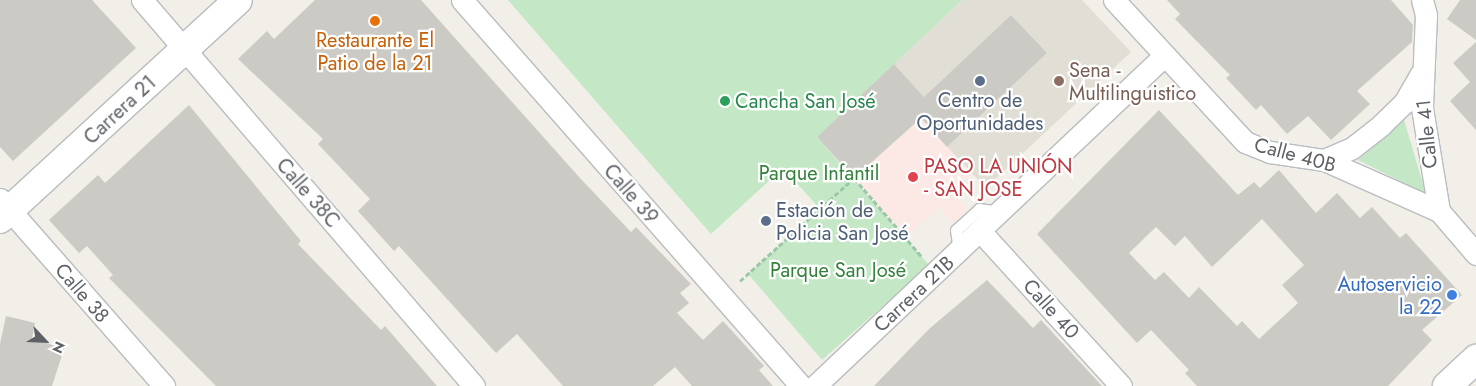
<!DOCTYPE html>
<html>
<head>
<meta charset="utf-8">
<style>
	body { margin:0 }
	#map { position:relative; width:1476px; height:386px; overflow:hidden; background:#f1efe7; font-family:Jost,sans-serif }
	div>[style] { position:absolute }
	.education>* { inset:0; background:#e1ded5 }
	.medical>* { inset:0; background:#fce8e5 }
	.green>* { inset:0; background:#c4e8c6 }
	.building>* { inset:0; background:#cccac4 }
	.path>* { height:3px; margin-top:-1.5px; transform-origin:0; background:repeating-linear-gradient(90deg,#9bc7a9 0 5px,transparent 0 7.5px) }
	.roads { filter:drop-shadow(1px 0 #b9bcc0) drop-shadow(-1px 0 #b9bcc0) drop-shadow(0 1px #b9bcc0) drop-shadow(0 -1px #b9bcc0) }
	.lane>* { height:11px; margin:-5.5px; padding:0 5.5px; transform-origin:5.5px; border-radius:5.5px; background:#fff }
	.street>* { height:21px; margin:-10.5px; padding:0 10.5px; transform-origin:10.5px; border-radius:10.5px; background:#fff }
	.secondary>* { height:28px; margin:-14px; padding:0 14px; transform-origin:14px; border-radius:14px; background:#fff }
	.dots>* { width:14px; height:14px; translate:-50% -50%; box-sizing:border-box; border:2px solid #fff; border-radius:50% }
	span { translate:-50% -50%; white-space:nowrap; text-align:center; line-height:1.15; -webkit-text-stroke:4.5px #fff; paint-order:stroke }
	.food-label { font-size:20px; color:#c56008 }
	.education-label { font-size:20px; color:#785e54 }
	.left { translate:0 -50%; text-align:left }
	.leisure-label { font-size:20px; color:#27864d }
	.service-label { font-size:20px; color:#4e5e75 }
	.street-label { font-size:20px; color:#5e6267 }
	.health-label { font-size:20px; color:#be3a42 }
	.park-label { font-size:20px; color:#33813a }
	.shop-label { font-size:20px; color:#366cbe }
	.right { translate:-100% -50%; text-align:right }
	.north { position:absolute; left:20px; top:316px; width:50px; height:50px; -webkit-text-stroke:4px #fff; paint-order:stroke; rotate:115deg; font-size:14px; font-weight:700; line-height:20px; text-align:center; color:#5e6267 }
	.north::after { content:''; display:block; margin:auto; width:18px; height:22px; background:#5e6267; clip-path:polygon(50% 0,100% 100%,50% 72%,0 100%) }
</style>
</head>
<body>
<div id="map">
	<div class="education">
		<div style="clip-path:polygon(962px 0,1082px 0,1131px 52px,986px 188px,947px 147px,1047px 53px,1011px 15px,924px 97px,894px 64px)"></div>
	</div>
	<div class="medical">
		<div style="clip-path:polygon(921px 118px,973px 175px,953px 193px,967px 210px,953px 223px,939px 208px,905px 238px,854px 178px)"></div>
	</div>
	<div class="green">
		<div style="clip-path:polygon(508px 0,962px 0,817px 137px,929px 265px,822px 360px,748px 274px,820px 209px,783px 168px,711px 234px)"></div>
		<div style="clip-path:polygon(1404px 120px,1426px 194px,1358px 160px)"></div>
	</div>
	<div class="building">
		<div style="clip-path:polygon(0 0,92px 0,136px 48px,13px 161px,0 147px)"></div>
		<div style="clip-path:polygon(315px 0,421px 0,580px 178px,631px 232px,636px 227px,691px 284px,680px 293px,689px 303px,677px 313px,703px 340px,723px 321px,764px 366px,759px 370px,773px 386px,692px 386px,675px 367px,653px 386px,563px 386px,517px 334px,496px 353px,399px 246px,394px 251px,358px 211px,370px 199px,318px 144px,323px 139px,238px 59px,267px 31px,274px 39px)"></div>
		<div style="clip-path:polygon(1167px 0,1391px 0,1413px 25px,1412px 42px,1357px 91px,1370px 104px,1331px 140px,1308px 116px,1287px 134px,1261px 105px,1256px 110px,1226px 78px,1230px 75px,1175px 19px,1180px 14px)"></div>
		<div style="clip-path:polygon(1460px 0,1476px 0,1476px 40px,1447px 19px)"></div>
		<div style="clip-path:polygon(1011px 15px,1047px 53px,947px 147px,921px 118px,854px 178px,817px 137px,894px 64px,924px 97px)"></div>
		<div style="clip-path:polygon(1476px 42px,1476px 130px,1450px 101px,1470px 82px,1453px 63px)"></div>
		<div style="clip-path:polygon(189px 105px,301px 241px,298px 244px,381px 330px,385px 326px,437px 386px,216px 386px,109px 278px,113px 275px,87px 246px,79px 253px,49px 220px,98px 175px,105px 183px)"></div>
		<div style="clip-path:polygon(evenodd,1159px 110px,1238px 195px,1254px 182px,1260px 188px,1279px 170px,1316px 213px,1337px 193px,1360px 218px,1372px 207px,1400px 238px,1406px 233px,1462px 295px,1422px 330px,1432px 340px,1388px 386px,1197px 386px,1185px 373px,1189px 370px,1151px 330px,1137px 343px,1037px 234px,1159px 110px,1262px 219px,1304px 265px,1282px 285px,1298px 303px,1259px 339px,1242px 321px,1237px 326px,1199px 287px,1189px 298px,1164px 272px,1155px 280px,1129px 253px,1156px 227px,1175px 246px,1185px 236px,1212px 267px,1262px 219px)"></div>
		<div style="clip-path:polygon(987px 280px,1033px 328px,1041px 320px,1102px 386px,874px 386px,929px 329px)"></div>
		<div style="clip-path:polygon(6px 316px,35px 323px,32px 338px,64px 349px,52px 386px,0 386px,0 344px)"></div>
	</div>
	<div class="path">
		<div style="left:740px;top:281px;width:154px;rotate:-42.1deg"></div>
		<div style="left:854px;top:178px;width:103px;rotate:49.3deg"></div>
	</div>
	<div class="roads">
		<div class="lane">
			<div style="left:959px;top:251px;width:21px;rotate:-98deg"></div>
			<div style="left:956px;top:230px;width:31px;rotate:-42deg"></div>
			<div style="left:979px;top:209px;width:21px;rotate:8deg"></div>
		</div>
		<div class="street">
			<div style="left:142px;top:0;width:509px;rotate:49.3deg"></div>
			<div style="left:462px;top:0;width:514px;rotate:48.71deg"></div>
			<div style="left:1114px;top:0;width:193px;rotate:47.3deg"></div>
			<div style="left:1245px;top:142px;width:27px;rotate:22deg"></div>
			<div style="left:1270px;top:152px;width:55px;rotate:8.4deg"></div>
			<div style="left:1324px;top:160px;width:126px;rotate:23.9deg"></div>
			<div style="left:1422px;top:0;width:16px;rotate:75deg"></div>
			<div style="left:1426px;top:15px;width:93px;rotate:92.5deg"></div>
			<div style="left:1422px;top:108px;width:104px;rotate:80.6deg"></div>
			<div style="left:1439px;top:211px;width:57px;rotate:49.3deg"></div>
			<div style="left:1324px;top:160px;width:30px;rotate:-23deg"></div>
			<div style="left:1352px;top:148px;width:37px;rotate:-38deg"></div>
			<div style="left:1381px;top:125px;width:32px;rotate:-44deg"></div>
			<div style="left:1404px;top:103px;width:34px;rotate:-60deg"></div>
			<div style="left:0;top:199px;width:249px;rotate:48.7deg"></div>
			<div style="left:981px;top:232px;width:208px;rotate:47.7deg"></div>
			<div style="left:815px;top:386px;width:480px;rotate:-43.4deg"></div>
		</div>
		<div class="secondary">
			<div style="left:0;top:219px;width:323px;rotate:-42.6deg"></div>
			<div style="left:1447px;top:386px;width:40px;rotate:-43deg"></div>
		</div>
	</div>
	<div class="dots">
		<div style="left:375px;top:21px;background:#e8710a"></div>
		<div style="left:980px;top:81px;background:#5c6f8a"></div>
		<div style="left:1059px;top:81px;background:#8d6e63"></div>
		<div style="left:725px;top:101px;background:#2e9e5b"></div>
		<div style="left:913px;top:177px;background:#e0444e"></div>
		<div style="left:766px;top:221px;background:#5c6f8a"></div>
		<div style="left:1452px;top:295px;background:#3f7fe0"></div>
	</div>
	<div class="food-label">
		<span style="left:375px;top:52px">Restaurante El<br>Patio de la 21</span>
	</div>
	<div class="education-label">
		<span class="left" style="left:1069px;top:82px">Sena -<br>Multilinguistico</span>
	</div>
	<div class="leisure-label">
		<span class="left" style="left:735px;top:101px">Cancha San José</span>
	</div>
	<div class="service-label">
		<span style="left:980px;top:112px">Centro de<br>Oportunidades</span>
		<span class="left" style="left:776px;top:222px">Estación de<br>Policia San José</span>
	</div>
	<div class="street-label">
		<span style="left:120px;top:110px;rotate:-43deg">Carrera 21</span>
		<span style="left:1427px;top:134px;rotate:-96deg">Calle 41</span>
		<span style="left:1295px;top:155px;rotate:15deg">Calle 40B</span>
		<span style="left:308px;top:193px;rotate:49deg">Calle 38C</span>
		<span style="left:631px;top:194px;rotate:49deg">Calle 39</span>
		<span style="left:82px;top:293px;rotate:49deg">Calle 38</span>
		<span style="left:914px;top:294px;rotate:-43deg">Carrera 21B</span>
		<span style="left:1051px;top:309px;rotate:48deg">Calle 40</span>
	</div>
	<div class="health-label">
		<span class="left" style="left:924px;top:178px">PASO LA UNIÓN<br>- SAN JOSE</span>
	</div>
	<div class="park-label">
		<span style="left:819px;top:173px">Parque Infantil</span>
		<span style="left:838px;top:270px">Parque San José</span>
	</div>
	<div class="shop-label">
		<span class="right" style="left:1442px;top:296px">Autoservicio<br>la 22</span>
	</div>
	<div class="north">N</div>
</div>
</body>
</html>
